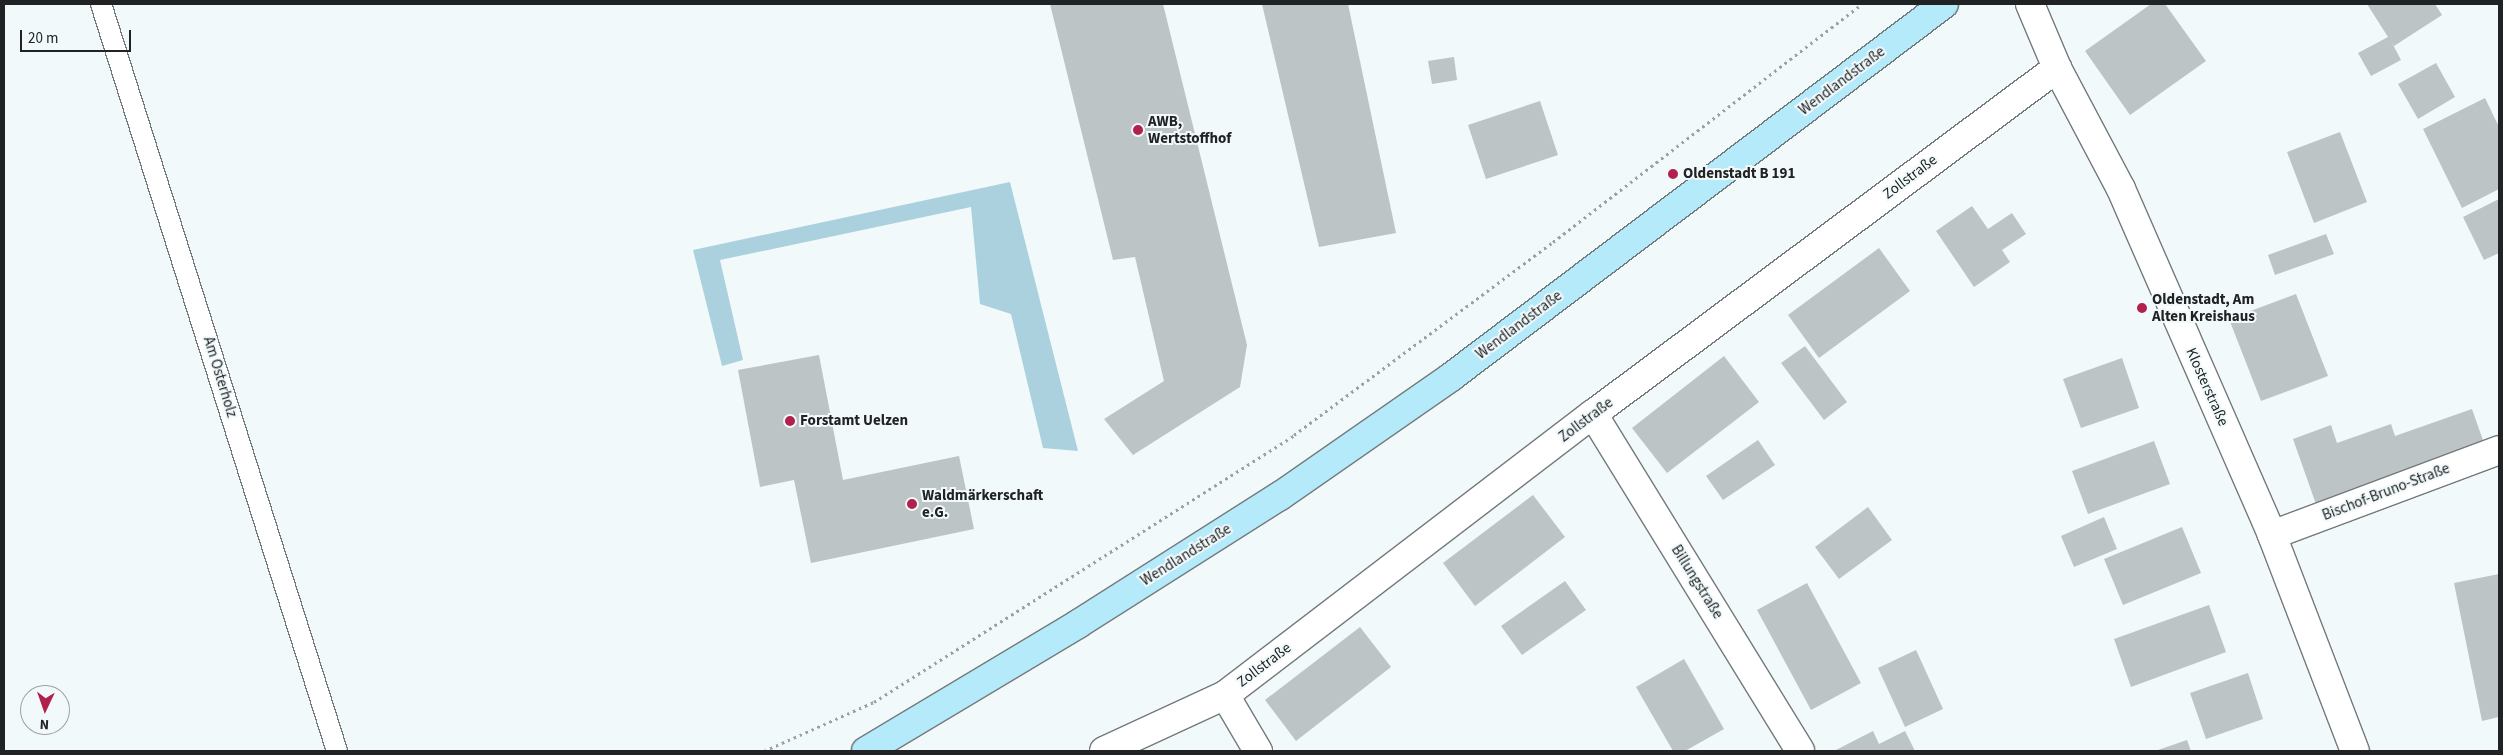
<!DOCTYPE html>
<html>
<head>
<meta charset="utf-8">
<style>
	body { margin:0 }
	#map { position:relative; width:2503px; height:755px; overflow:hidden; background:#f1f9fb; font-family:"Source Sans 3",sans-serif }
	div>[style] { position:absolute }
	.green>* { inset:0; background:#aad1dd }
	.building>* { inset:0; background:#bcc4c6 }
	.path>* { height:3px; margin-top:-1.5px; transform-origin:0; background:repeating-linear-gradient(90deg,#9ba1a2 0 2.5px,transparent 0 6.5px) }
	.roads { filter:drop-shadow(1px 0 #747a7c) drop-shadow(-1px 0 #747a7c) drop-shadow(0 1px #747a7c) drop-shadow(0 -1px #747a7c) }
	.service>* { height:20px; margin:-10px; padding:0 10px; transform-origin:10px; border-radius:10px; background:#fff }
	.minor>* { height:28px; margin:-14px; padding:0 14px; transform-origin:14px; border-radius:14px; background:#fff }
	.primary>* { height:28px; margin:-14px; padding:0 14px; transform-origin:14px; border-radius:14px; background:#b5eafa }
	.dots>* { width:14px; height:14px; translate:-50% -50%; box-sizing:border-box; border:2px solid #f1f9fb; border-radius:50% }
	span { translate:-50% -50%; white-space:nowrap; text-align:center; line-height:1.15; -webkit-text-stroke:4px #f1f9fb; paint-order:stroke }
	.street-label { font-size:15px; color:#202223 }
	.poi-label { font-size:15px; color:#202223; font-weight:700 }
	.left { translate:0 -50%; text-align:left }
	.frame { position:absolute; inset:0; border:5px solid #202223; pointer-events:none }
	.north { position:absolute; left:20px; top:685px; width:50px; height:50px; box-sizing:border-box; background:#f1f9fb; border:1px solid #9da3a5; border-radius:50%; rotate:183deg; font-size:14px; font-weight:700; line-height:20px; text-align:center; color:#202223 }
	.north::after { content:''; display:block; margin:auto; width:18px; height:22px; background:#b2214e; clip-path:polygon(50% 0,100% 100%,50% 72%,0 100%) }
	.scale { position:absolute; left:20px; top:30px; width:111px; height:22px; box-sizing:border-box; border:2px solid #202223; border-top:0; padding-left:6px; font-size:15px; line-height:18px; white-space:nowrap; color:#202223; -webkit-text-stroke:4px #f1f9fb; paint-order:stroke }
</style>
</head>
<body>
<div id="map">
	<div class="green">
		<div style="clip-path:polygon(1010px 182px,1078px 451px,1043px 448px,1011px 314px,980px 304px,971px 207px,720px 260px,743px 360px,722px 366px,693px 250px)"></div>
	</div>
	<div class="building">
		<div style="clip-path:polygon(1050px 4px,1163px 4px,1247px 345px,1240px 387px,1133px 455px,1104px 419px,1164px 381px,1135px 257px,1113px 260px)"></div>
		<div style="clip-path:polygon(1262px 4px,1348px 4px,1396px 233px,1319px 247px)"></div>
		<div style="clip-path:polygon(2151px 4px,2165px 4px,2206px 61px,2130px 115px,2085px 51px)"></div>
		<div style="clip-path:polygon(2367px 4px,2435px 4px,2442px 15px,2394px 46px,2391px 41px,2401px 60px,2371px 76px,2358px 53px,2388px 37px)"></div>
		<div style="clip-path:polygon(1454px 57px,1457px 80px,1432px 84px,1428px 61px)"></div>
		<div style="clip-path:polygon(2436px 63px,2455px 97px,2418px 119px,2398px 84px)"></div>
		<div style="clip-path:polygon(2485px 98px,2499px 127px,2499px 189px,2462px 208px,2423px 129px)"></div>
		<div style="clip-path:polygon(1540px 101px,1558px 155px,1486px 179px,1468px 125px)"></div>
		<div style="clip-path:polygon(2340px 132px,2367px 202px,2314px 223px,2287px 152px)"></div>
		<div style="clip-path:polygon(2499px 199px,2499px 253px,2484px 260px,2463px 217px)"></div>
		<div style="clip-path:polygon(1972px 206px,1988px 229px,2012px 213px,2026px 234px,2002px 250px,2010px 262px,1974px 287px,1936px 231px)"></div>
		<div style="clip-path:polygon(2326px 234px,2334px 254px,2275px 275px,2268px 255px)"></div>
		<div style="clip-path:polygon(1879px 248px,1910px 291px,1819px 358px,1788px 315px)"></div>
		<div style="clip-path:polygon(2296px 294px,2328px 376px,2261px 401px,2229px 319px)"></div>
		<div style="clip-path:polygon(1805px 346px,1847px 402px,1824px 420px,1781px 363px)"></div>
		<div style="clip-path:polygon(819px 355px,843px 480px,959px 456px,974px 529px,811px 563px,794px 480px,760px 487px,738px 370px)"></div>
		<div style="clip-path:polygon(1724px 356px,1759px 402px,1667px 473px,1632px 428px)"></div>
		<div style="clip-path:polygon(2122px 358px,2139px 408px,2081px 428px,2063px 379px)"></div>
		<div style="clip-path:polygon(2472px 409px,2485px 446px,2317px 507px,2293px 439px,2331px 425px,2337px 443px,2391px 424px,2395px 436px)"></div>
		<div style="clip-path:polygon(1758px 440px,1775px 465px,1723px 500px,1706px 476px)"></div>
		<div style="clip-path:polygon(2154px 441px,2170px 484px,2088px 514px,2072px 471px)"></div>
		<div style="clip-path:polygon(1533px 495px,1565px 537px,1475px 606px,1443px 563px)"></div>
		<div style="clip-path:polygon(1868px 507px,1892px 540px,1839px 579px,1815px 547px)"></div>
		<div style="clip-path:polygon(2104px 517px,2117px 549px,2074px 567px,2061px 536px)"></div>
		<div style="clip-path:polygon(2182px 527px,2201px 573px,2123px 605px,2104px 559px)"></div>
		<div style="clip-path:polygon(2499px 574px,2499px 717px,2482px 721px,2454px 583px)"></div>
		<div style="clip-path:polygon(1565px 581px,1586px 610px,1522px 655px,1501px 626px)"></div>
		<div style="clip-path:polygon(1807px 583px,1861px 683px,1811px 710px,1757px 610px)"></div>
		<div style="clip-path:polygon(2209px 605px,2226px 652px,2131px 687px,2114px 639px)"></div>
		<div style="clip-path:polygon(1360px 627px,1391px 667px,1296px 741px,1265px 700px)"></div>
		<div style="clip-path:polygon(1916px 650px,1943px 709px,1905px 727px,1878px 668px)"></div>
		<div style="clip-path:polygon(1684px 659px,1724px 729px,1685px 751px,1673px 751px,1636px 687px)"></div>
		<div style="clip-path:polygon(2248px 673px,2263px 719px,2206px 739px,2190px 693px)"></div>
		<div style="clip-path:polygon(1873px 731px,1879px 744px,1905px 731px,1915px 751px,1837px 751px,1836px 750px)"></div>
		<div style="clip-path:polygon(2187px 740px,2191px 751px,2155px 751px)"></div>
	</div>
	<div class="path">
		<div style="left:764px;top:751px;width:120px;rotate:-24deg"></div>
		<div style="left:874px;top:702px;width:498px;rotate:-32.4deg"></div>
		<div style="left:1294px;top:435px;width:323px;rotate:-36.7deg"></div>
		<div style="left:1553px;top:242px;width:390px;rotate:-37.6deg"></div>
	</div>
	<div class="roads">
		<div class="service">
			<div style="left:101px;top:4px;width:783px;rotate:72.47deg"></div>
		</div>
		<div class="minor">
			<div style="left:2030px;top:4px;width:69px;rotate:67.1deg"></div>
			<div style="left:2057px;top:68px;width:137px;rotate:62.1deg"></div>
			<div style="left:2121px;top:189px;width:378px;rotate:66.4deg"></div>
			<div style="left:2272px;top:535px;width:231px;rotate:69deg"></div>
			<div style="left:1593px;top:414px;width:395px;rotate:58.4deg"></div>
			<div style="left:2272px;top:535px;width:242px;rotate:-20.5deg"></div>
			<div style="left:1225px;top:695px;width:65px;rotate:59.5deg"></div>
			<div style="left:1104px;top:751px;width:133px;rotate:-24.8deg"></div>
			<div style="left:1225px;top:695px;width:463px;rotate:-37.4deg"></div>
			<div style="left:1593px;top:414px;width:579px;rotate:-36.71deg"></div>
		</div>
		<div class="primary">
			<div style="left:866px;top:751px;width:247px;rotate:-30.9deg"></div>
			<div style="left:1078px;top:624px;width:239px;rotate:-32.4deg"></div>
			<div style="left:1280px;top:496px;width:208px;rotate:-34.8deg"></div>
			<div style="left:1451px;top:377px;width:618px;rotate:-37.11deg"></div>
		</div>
	</div>
	<div class="dots">
		<div style="left:1138px;top:130px;background:#b2214e"></div>
		<div style="left:1673px;top:174px;background:#b2214e"></div>
		<div style="left:2142px;top:308px;background:#b2214e"></div>
		<div style="left:790px;top:421px;background:#b2214e"></div>
		<div style="left:912px;top:504px;background:#b2214e"></div>
	</div>
	<div class="street-label">
		<span style="left:1842px;top:81px;rotate:-37deg">Wendlandstraße</span>
		<span style="left:1910px;top:177px;rotate:-37deg">Zollstraße</span>
		<span style="left:1519px;top:325px;rotate:-37deg">Wendlandstraße</span>
		<span style="left:220px;top:377px;rotate:73deg">Am Osterholz</span>
		<span style="left:2207px;top:387px;rotate:66deg">Klosterstraße</span>
		<span style="left:1586px;top:420px;rotate:-37deg">Zollstraße</span>
		<span style="left:2386px;top:492px;rotate:-21deg">Bischof-Bruno-Straße</span>
		<span style="left:1186px;top:555px;rotate:-32deg">Wendlandstraße</span>
		<span style="left:1697px;top:582px;rotate:58deg">Billungstraße</span>
		<span style="left:1264px;top:665px;rotate:-37deg">Zollstraße</span>
	</div>
	<div class="poi-label">
		<span class="left" style="left:1148px;top:130px">AWB,<br>Wertstoffhof</span>
		<span class="left" style="left:1683px;top:174px">Oldenstadt B 191</span>
		<span class="left" style="left:2152px;top:308px">Oldenstadt, Am<br>Alten Kreishaus</span>
		<span class="left" style="left:800px;top:421px">Forstamt Uelzen</span>
		<span class="left" style="left:922px;top:504px">Waldmärkerschaft<br>e.G.</span>
	</div>
	<div class="frame"></div>
	<div class="north">N</div>
	<div class="scale">20 m</div>
</div>
</body>
</html>
